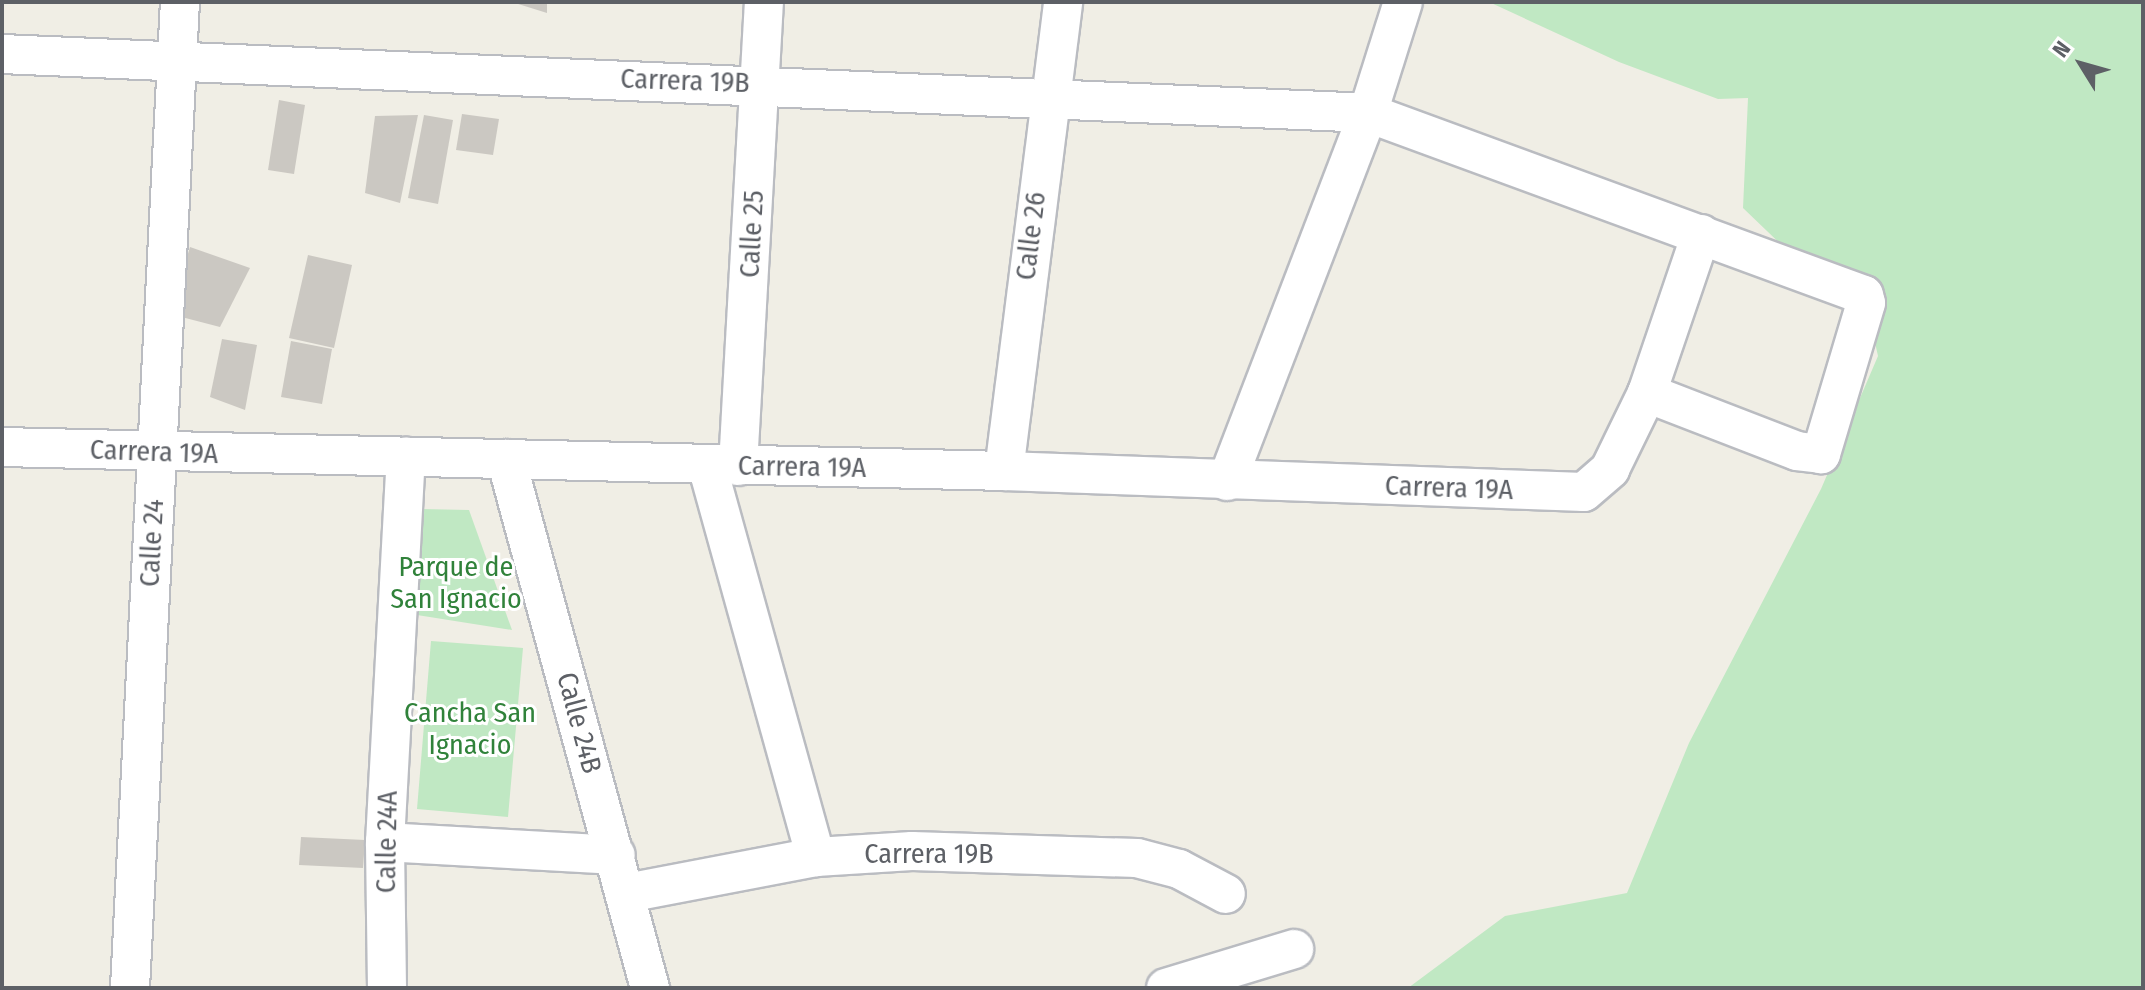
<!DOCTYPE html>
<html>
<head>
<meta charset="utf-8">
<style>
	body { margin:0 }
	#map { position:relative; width:2145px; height:990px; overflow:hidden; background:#f0eee5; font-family:"Fira Sans Condensed",sans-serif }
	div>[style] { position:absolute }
	.green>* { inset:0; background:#c0e8c3 }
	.building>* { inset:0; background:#cbc8c2 }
	.roads { filter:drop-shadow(2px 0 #babcc1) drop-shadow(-2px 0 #babcc1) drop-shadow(0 2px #babcc1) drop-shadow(0 -2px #babcc1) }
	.minor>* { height:38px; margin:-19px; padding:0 19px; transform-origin:19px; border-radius:19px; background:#fff }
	span { translate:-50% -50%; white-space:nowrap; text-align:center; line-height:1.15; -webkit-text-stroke:6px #fff; paint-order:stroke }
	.street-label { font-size:28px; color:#5d6066 }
	.park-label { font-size:28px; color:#30823a }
	.frame { position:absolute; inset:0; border:4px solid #5d6066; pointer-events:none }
	.north { position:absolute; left:2041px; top:24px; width:80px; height:80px; -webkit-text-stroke:6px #fff; paint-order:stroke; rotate:307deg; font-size:22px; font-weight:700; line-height:32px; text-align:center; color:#5d6066 }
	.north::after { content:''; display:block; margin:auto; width:28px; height:36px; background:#5d6066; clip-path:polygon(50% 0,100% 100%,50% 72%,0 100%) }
</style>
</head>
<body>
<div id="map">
	<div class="green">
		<div style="clip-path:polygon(1489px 2px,2143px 2px,2143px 988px,1408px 988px,1505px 916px,1627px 893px,1689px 743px,1821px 489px,1878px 356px,1860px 277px,1794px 257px,1743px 208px,1748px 98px,1718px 99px,1619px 62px)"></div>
		<div style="clip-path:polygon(421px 509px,469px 510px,512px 630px,417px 615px)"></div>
		<div style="clip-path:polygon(431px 641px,523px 648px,508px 817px,417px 809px)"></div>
	</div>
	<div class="building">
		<div style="clip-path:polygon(515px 2px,547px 2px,547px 13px,515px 3px)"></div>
		<div style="clip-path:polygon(279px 100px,305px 105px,294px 174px,268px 170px)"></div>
		<div style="clip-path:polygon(462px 114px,499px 119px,493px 155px,456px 150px)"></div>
		<div style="clip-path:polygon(418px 115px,400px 203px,365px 193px,375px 116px)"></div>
		<div style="clip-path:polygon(424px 115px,453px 120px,438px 204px,408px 198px)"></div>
		<div style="clip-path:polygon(190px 247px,250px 268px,220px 327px,170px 314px)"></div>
		<div style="clip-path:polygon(308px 255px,352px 265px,334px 348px,289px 338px)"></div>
		<div style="clip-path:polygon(222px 339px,257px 345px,245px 410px,210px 397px)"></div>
		<div style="clip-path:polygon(291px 341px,332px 349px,322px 404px,281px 397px)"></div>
		<div style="clip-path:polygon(301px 837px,365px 840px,363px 868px,299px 865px)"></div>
	</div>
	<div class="roads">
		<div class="minor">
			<div style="left:2px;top:54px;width:1367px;rotate:2.47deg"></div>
			<div style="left:1368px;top:113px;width:528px;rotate:20.15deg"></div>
			<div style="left:1864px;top:295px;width:8px;rotate:76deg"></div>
			<div style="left:1866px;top:303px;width:158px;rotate:106.6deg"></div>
			<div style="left:1821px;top:454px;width:24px;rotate:-173deg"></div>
			<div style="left:1797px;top:451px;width:161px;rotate:-158.9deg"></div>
			<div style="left:2px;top:447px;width:1002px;rotate:1.37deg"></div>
			<div style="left:1004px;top:471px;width:580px;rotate:2.07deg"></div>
			<div style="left:1584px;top:492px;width:35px;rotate:-41deg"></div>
			<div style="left:1610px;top:469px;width:85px;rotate:-64deg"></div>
			<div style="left:1647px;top:393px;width:168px;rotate:-71.2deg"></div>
			<div style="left:506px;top:459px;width:548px;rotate:74.77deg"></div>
			<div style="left:707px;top:465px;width:407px;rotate:74.5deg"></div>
			<div style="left:738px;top:466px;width:465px;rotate:-86.8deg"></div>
			<div style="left:1004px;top:471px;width:473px;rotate:-82.8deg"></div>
			<div style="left:1227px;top:481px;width:394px;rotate:-69deg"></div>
			<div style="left:1368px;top:113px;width:116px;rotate:-72.5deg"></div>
			<div style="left:385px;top:842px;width:231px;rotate:3.2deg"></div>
			<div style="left:627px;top:893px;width:192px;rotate:-10.8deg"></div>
			<div style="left:816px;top:857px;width:96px;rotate:-3.6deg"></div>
			<div style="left:912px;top:851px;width:225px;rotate:1.8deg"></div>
			<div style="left:1137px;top:858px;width:43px;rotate:14.7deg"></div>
			<div style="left:1179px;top:869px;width:53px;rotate:28deg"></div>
			<div style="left:130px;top:988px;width:987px;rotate:-87.1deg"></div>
			<div style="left:387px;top:988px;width:146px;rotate:-90.8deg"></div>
			<div style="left:385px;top:842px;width:386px;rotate:-86.9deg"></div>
			<div style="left:1166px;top:988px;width:134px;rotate:-16.9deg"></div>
		</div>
	</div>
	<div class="street-label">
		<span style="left:685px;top:81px;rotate:2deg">Carrera 19B</span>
		<span style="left:752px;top:234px;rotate:-87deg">Calle 25</span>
		<span style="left:1031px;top:236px;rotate:-83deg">Calle 26</span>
		<span style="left:154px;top:452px;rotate:2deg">Carrera 19A</span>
		<span style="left:802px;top:467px;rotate:1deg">Carrera 19A</span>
		<span style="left:1449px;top:488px;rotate:2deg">Carrera 19A</span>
		<span style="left:152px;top:543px;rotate:-87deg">Calle 24</span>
		<span style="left:579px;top:723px;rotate:75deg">Calle 24B</span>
		<span style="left:387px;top:842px;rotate:-89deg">Calle 24A</span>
		<span style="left:929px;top:854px">Carrera 19B</span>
	</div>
	<div class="park-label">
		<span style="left:456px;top:583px">Parque de<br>San Ignacio</span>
		<span style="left:470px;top:729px">Cancha San<br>Ignacio</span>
	</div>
	<div class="frame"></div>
	<div class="north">N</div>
</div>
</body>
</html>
